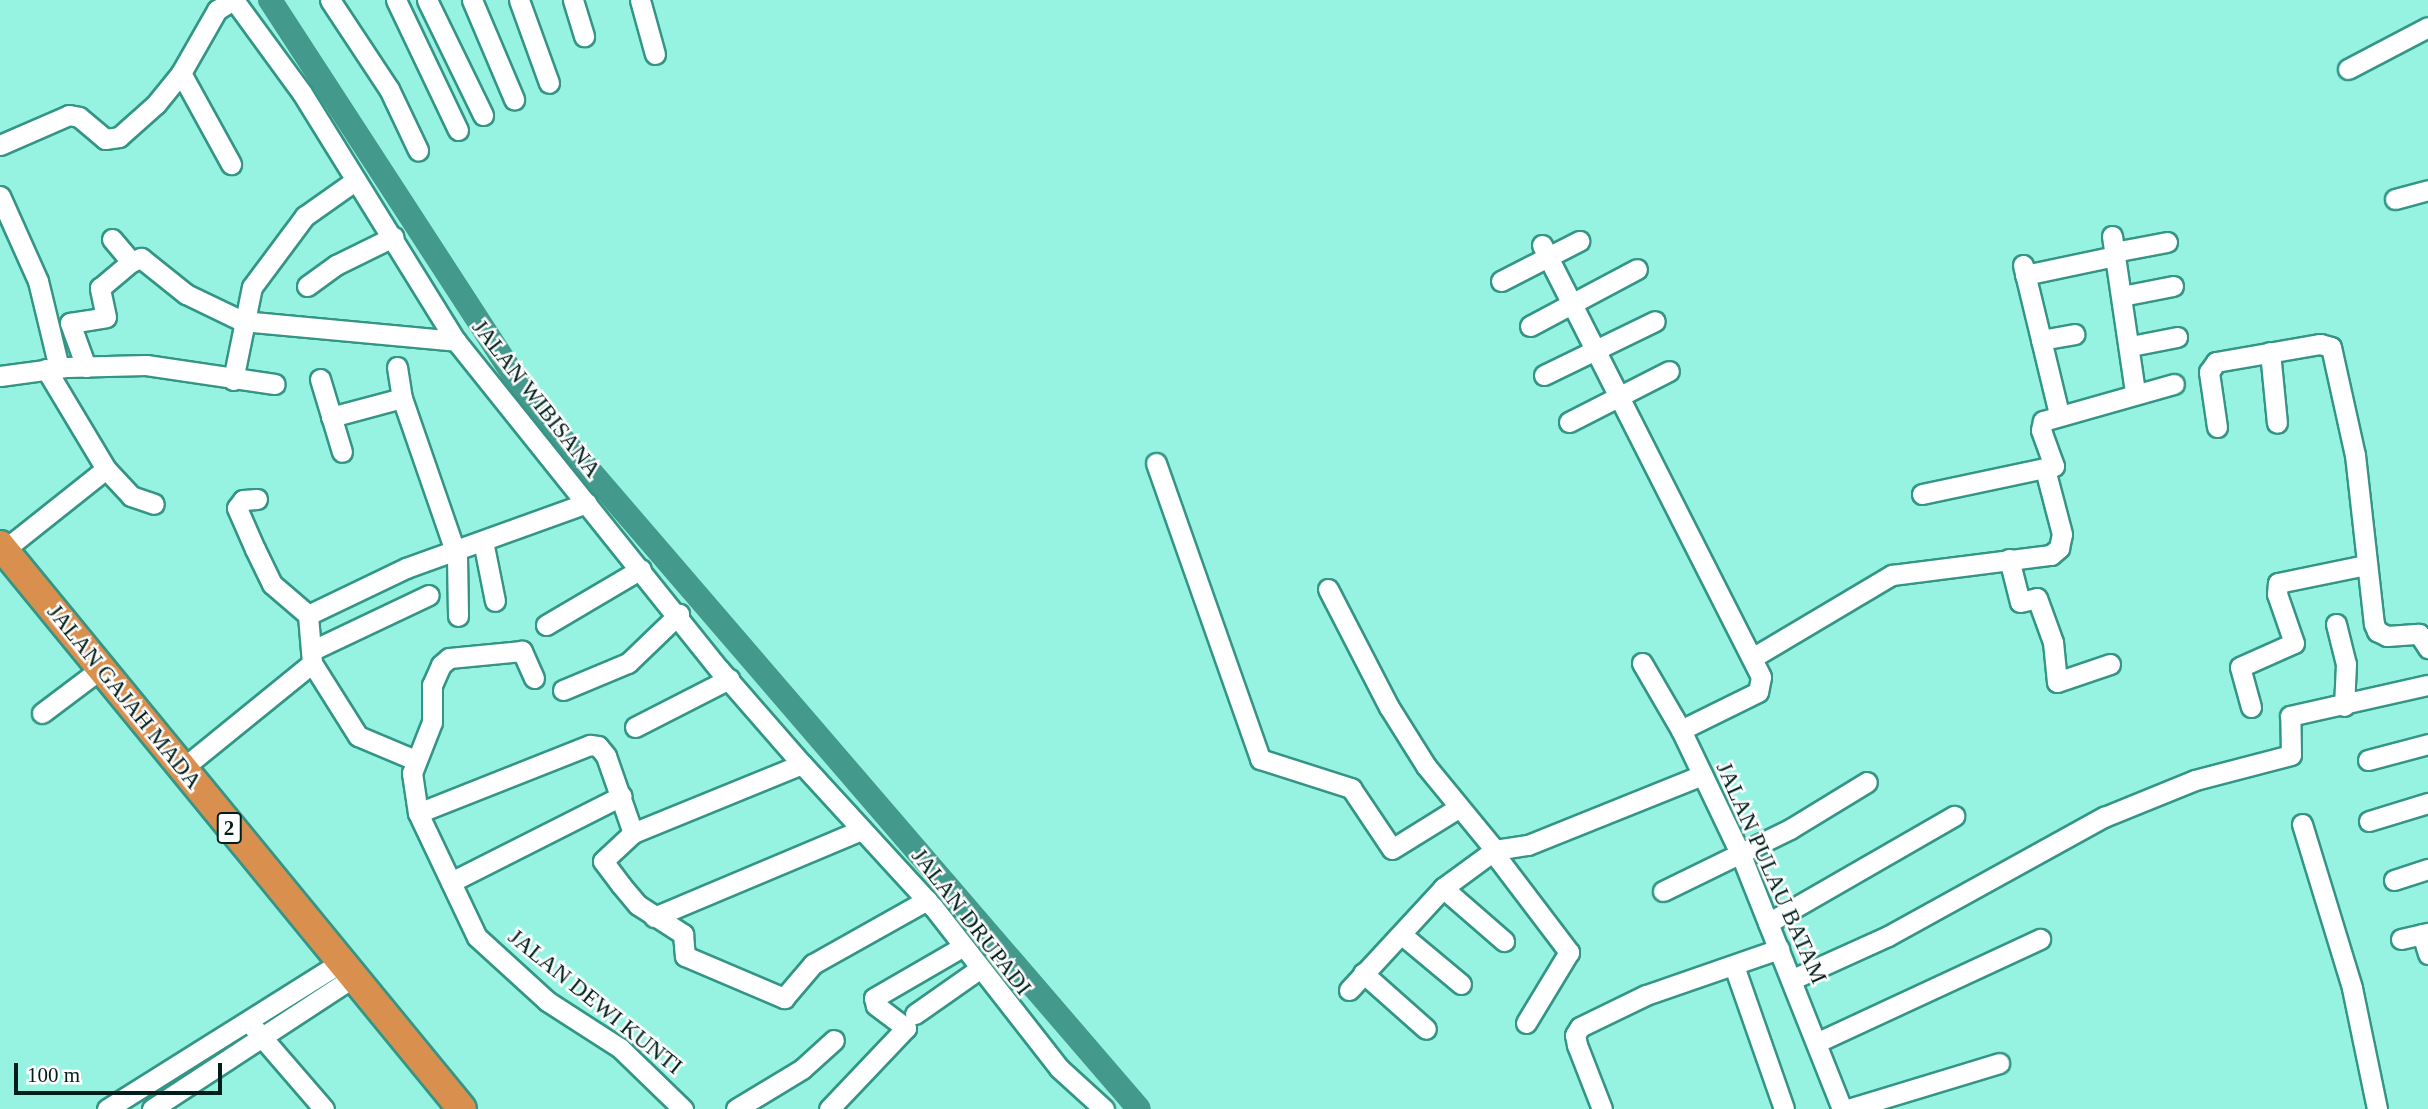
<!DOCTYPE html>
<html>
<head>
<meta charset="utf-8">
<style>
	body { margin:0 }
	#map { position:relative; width:2428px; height:1109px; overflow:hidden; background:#96f3e1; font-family:"Times New Roman",serif }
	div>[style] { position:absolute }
	.river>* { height:24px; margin:-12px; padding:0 12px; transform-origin:12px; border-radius:12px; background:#43998b }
	.roads { filter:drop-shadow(2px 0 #349586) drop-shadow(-2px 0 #349586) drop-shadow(0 2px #349586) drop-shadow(0 -2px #349586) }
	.minor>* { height:19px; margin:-9.5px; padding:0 9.5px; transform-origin:9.5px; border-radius:9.5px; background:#fff }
	.highway>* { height:28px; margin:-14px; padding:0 14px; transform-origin:14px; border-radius:14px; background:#d9904e }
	span { translate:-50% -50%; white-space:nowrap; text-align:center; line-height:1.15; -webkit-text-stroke:5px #fff; paint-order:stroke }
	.shield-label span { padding:2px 5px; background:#fff; border:2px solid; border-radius:5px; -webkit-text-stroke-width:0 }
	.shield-label { font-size:21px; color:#011f1a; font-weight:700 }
	.street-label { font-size:23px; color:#011f1a }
	.scale { position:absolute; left:14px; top:1063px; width:208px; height:32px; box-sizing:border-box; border:4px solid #011f1a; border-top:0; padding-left:9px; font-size:21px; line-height:24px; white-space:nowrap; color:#011f1a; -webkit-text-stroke:5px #fff; paint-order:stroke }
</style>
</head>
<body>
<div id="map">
	<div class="river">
		<div style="left:270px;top:0;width:484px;rotate:57deg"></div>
		<div style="left:534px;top:406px;width:927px;rotate:49.28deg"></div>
	</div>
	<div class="roads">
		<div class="minor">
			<div style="left:234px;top:0;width:115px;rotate:53.8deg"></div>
			<div style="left:302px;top:93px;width:292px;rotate:58.2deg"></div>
			<div style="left:456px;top:341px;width:420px;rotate:51.3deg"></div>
			<div style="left:719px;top:669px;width:126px;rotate:48.9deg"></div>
			<div style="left:802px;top:764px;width:183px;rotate:157.8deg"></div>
			<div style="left:633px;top:833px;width:41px;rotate:137deg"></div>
			<div style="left:603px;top:861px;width:30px;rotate:53deg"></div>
			<div style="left:621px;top:885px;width:26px;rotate:50deg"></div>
			<div style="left:638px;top:905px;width:54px;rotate:32.8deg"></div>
			<div style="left:683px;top:934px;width:22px;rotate:85deg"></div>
			<div style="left:685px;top:956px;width:108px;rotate:23deg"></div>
			<div style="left:784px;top:998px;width:45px;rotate:-49.5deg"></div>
			<div style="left:813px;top:964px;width:131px;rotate:-29.3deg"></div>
			<div style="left:330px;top:0;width:107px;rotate:56.5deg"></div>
			<div style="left:389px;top:89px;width:68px;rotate:64.6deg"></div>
			<div style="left:396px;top:0;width:144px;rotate:64.5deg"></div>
			<div style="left:427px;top:0;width:128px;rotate:64deg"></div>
			<div style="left:472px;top:0;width:108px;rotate:67deg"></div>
			<div style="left:519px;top:0;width:88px;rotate:70.1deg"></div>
			<div style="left:573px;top:0;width:38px;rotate:73deg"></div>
			<div style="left:640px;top:0;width:56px;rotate:74.5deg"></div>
			<div style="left:2348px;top:69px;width:90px;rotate:-27.7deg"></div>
			<div style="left:181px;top:73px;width:104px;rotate:61.2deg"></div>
			<div style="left:0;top:145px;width:75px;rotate:-23.5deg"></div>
			<div style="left:69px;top:115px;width:10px;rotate:11deg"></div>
			<div style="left:79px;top:117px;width:34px;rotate:40deg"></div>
			<div style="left:105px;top:139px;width:14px;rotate:-8deg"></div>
			<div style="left:119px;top:137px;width:50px;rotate:-41.7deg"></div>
			<div style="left:156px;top:104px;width:40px;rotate:-51deg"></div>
			<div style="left:181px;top:73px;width:73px;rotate:-60.3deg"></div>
			<div style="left:217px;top:10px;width:19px;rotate:-32deg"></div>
			<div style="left:0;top:196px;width:93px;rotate:65.9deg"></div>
			<div style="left:38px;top:281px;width:89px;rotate:76.4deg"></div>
			<div style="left:2395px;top:199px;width:34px;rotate:-15deg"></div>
			<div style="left:2112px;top:236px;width:158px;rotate:81.6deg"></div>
			<div style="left:112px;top:239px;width:30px;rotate:50deg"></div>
			<div style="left:131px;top:262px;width:11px;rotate:-22deg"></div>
			<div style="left:141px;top:258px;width:58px;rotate:38.7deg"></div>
			<div style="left:186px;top:294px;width:62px;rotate:25.7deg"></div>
			<div style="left:242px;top:321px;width:215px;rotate:5.3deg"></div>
			<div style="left:1542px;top:245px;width:484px;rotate:63.1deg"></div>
			<div style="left:1761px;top:677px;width:15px;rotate:101deg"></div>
			<div style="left:1758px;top:692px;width:86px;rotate:153.7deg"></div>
			<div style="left:2114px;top:252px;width:54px;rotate:-10.7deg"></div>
			<div style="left:2023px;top:265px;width:153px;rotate:76.4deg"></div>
			<div style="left:2025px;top:275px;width:92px;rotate:-11.9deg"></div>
			<div style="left:1501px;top:281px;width:88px;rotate:-27.1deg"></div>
			<div style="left:307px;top:286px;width:36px;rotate:-36deg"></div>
			<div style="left:336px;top:265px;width:64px;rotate:-26.2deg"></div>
			<div style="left:2122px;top:296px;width:52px;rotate:-11.1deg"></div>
			<div style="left:1530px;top:326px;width:121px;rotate:-28deg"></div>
			<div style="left:2041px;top:340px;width:34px;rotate:-10deg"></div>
			<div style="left:2131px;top:346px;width:47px;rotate:-11.1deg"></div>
			<div style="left:2270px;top:352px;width:71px;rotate:84.4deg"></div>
			<div style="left:86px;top:367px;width:47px;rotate:-110deg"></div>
			<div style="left:70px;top:323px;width:36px;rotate:-9deg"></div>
			<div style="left:106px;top:317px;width:30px;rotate:-102deg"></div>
			<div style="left:100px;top:288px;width:40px;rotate:-40deg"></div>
			<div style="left:397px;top:367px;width:31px;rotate:81deg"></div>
			<div style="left:402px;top:398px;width:168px;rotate:70.9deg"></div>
			<div style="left:457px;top:557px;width:59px;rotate:89deg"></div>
			<div style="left:46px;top:369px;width:117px;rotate:59deg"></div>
			<div style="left:106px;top:469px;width:37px;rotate:47deg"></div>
			<div style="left:131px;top:496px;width:24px;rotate:19deg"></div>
			<div style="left:1544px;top:375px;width:123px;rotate:-25.9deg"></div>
			<div style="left:0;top:376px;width:68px;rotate:-7.7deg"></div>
			<div style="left:67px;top:367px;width:79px;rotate:-1.5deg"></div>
			<div style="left:146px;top:365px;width:130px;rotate:8.4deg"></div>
			<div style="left:320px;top:379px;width:76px;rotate:73.2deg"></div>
			<div style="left:233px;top:380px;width:95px;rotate:-78.5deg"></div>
			<div style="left:252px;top:287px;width:89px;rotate:-53.3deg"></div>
			<div style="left:305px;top:216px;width:62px;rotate:-35.2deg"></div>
			<div style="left:331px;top:417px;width:73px;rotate:-15deg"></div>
			<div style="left:1569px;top:422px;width:112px;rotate:-27deg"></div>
			<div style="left:2217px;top:427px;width:56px;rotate:-98.3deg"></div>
			<div style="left:2209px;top:372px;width:12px;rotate:-55deg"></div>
			<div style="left:2216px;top:362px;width:106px;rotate:-9.8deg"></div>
			<div style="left:2320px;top:344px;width:11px;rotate:15deg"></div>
			<div style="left:2331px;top:347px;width:111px;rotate:77.5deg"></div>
			<div style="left:2355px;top:455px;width:170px;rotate:83.6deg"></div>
			<div style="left:2374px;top:624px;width:8px;rotate:67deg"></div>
			<div style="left:2377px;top:631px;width:11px;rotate:27deg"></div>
			<div style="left:2387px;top:636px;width:32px;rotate:-4deg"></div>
			<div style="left:2419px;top:634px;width:17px;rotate:57deg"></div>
			<div style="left:1156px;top:463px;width:314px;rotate:70.6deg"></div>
			<div style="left:1260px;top:759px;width:96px;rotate:17.7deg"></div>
			<div style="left:1351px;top:788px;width:73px;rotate:56.1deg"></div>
			<div style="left:1392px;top:849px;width:78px;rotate:-31.8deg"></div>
			<div style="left:1922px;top:494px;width:135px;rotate:-12deg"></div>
			<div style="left:2054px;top:466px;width:38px;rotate:-110deg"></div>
			<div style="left:2041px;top:430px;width:9px;rotate:-77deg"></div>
			<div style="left:2043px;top:421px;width:136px;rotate:-15.8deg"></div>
			<div style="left:257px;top:499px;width:14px;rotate:176deg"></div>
			<div style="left:243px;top:500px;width:10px;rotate:127deg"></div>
			<div style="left:237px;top:508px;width:45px;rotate:66.3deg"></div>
			<div style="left:255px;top:549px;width:39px;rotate:64deg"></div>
			<div style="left:272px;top:584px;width:48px;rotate:40.7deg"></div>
			<div style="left:483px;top:541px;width:61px;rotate:78.7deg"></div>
			<div style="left:4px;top:550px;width:130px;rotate:-38.5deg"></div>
			<div style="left:2009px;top:559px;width:44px;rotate:75.7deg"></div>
			<div style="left:2020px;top:602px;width:17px;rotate:-13deg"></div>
			<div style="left:2037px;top:598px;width:47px;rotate:70deg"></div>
			<div style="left:2053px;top:642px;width:40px;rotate:84.3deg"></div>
			<div style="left:2057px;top:682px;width:56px;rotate:-18.8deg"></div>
			<div style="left:1328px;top:589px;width:133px;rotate:62.7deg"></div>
			<div style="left:1389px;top:707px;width:70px;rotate:57.9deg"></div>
			<div style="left:1426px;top:766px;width:109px;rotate:50.6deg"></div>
			<div style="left:1495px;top:850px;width:33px;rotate:-9deg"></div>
			<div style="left:1528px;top:845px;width:188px;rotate:-21.9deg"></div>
			<div style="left:308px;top:615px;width:109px;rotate:-25.6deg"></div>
			<div style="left:406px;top:568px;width:192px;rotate:-19.8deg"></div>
			<div style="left:2336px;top:624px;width:41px;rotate:76deg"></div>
			<div style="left:2346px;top:664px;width:42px;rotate:92.7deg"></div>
			<div style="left:546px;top:625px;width:110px;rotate:-30.5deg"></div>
			<div style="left:313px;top:650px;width:128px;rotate:-25.4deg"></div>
			<div style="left:1752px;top:658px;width:163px;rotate:-30.7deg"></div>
			<div style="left:1892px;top:575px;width:160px;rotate:-7.2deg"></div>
			<div style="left:2051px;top:555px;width:11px;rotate:-41deg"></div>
			<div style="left:2059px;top:548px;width:14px;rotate:-78deg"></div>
			<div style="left:2062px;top:534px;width:67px;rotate:-104.7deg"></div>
			<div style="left:312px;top:663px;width:86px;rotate:57.8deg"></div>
			<div style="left:358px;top:736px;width:62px;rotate:22.8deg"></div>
			<div style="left:1642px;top:663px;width:78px;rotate:59.8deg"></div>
			<div style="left:1681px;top:730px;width:139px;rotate:64.4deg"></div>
			<div style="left:1741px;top:855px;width:273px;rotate:68.3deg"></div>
			<div style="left:534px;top:678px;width:30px;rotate:-114deg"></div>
			<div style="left:522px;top:651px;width:73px;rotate:174.5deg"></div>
			<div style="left:449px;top:658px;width:11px;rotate:139deg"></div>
			<div style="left:441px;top:665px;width:22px;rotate:114deg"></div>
			<div style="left:432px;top:685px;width:37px;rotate:90deg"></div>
			<div style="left:432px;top:722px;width:55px;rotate:111.4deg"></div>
			<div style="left:412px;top:773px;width:40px;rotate:81.5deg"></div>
			<div style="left:418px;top:813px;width:137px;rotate:64.6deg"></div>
			<div style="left:477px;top:937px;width:95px;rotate:42.4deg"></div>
			<div style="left:547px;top:1001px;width:87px;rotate:32.8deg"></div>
			<div style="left:620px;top:1048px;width:88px;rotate:44.1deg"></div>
			<div style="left:563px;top:690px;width:70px;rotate:-22.6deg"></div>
			<div style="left:628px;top:663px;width:71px;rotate:-43.9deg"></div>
			<div style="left:2251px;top:707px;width:41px;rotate:-105.4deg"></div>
			<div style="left:2240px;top:667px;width:59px;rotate:-24deg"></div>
			<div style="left:2294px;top:643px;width:52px;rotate:-109.1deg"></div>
			<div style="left:2277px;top:594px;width:11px;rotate:-85deg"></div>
			<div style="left:2278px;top:583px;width:90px;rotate:-11.6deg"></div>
			<div style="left:42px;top:713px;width:76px;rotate:-37deg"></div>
			<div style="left:635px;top:727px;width:106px;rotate:-27.1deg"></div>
			<div style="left:2368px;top:760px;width:62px;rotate:-14.9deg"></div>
			<div style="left:802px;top:764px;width:195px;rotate:47.5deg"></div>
			<div style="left:934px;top:908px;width:203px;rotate:52deg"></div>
			<div style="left:1059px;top:1068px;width:61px;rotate:42.3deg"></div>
			<div style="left:183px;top:768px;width:166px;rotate:-39.1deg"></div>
			<div style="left:312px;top:663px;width:48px;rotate:-94.8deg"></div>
			<div style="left:418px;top:813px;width:185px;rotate:-21.6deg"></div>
			<div style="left:590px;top:745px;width:8px;rotate:7deg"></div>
			<div style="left:598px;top:746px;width:13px;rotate:51deg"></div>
			<div style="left:606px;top:756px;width:82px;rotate:70.7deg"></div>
			<div style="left:2369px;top:821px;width:62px;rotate:-17deg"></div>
			<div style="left:2302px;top:824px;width:171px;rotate:73deg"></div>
			<div style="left:2352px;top:988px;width:124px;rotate:78.3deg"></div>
			<div style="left:1493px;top:852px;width:126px;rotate:52.8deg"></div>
			<div style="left:1569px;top:952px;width:83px;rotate:121.2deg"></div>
			<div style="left:2394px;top:880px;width:36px;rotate:-18deg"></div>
			<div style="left:451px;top:882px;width:191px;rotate:-26.8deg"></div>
			<div style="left:1443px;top:888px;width:81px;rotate:41deg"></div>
			<div style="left:1663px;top:891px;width:141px;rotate:-26deg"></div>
			<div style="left:1790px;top:829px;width:90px;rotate:-31.4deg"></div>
			<div style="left:654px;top:917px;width:225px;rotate:-22.8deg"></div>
			<div style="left:1768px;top:923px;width:215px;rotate:-29.9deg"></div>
			<div style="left:1401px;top:934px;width:78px;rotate:39.8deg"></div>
			<div style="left:2422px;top:934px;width:21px;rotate:73deg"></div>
			<div style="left:2401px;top:939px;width:28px;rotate:-13deg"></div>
			<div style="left:1734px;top:966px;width:151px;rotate:70.7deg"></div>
			<div style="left:1363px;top:973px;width:84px;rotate:41.6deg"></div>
			<div style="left:1793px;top:979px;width:104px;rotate:-24.4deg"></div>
			<div style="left:1888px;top:936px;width:247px;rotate:-28.9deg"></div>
			<div style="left:2104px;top:817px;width:98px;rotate:-22.1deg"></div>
			<div style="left:2195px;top:780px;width:99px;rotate:-14.6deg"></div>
			<div style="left:2291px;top:755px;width:39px;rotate:-91deg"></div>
			<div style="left:2290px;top:716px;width:141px;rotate:-12.7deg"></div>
			<div style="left:1349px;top:990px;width:139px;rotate:-47.3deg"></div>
			<div style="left:1443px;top:888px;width:64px;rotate:-36.2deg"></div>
			<div style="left:915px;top:1014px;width:78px;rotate:-35.1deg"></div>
			<div style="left:254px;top:1028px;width:107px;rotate:49.2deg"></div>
			<div style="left:1818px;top:1042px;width:245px;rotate:-24.9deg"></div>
			<div style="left:107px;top:1109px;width:275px;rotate:-32.1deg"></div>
			<div style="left:152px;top:1109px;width:239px;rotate:-33.2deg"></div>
			<div style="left:736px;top:1109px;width:77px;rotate:-31.2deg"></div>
			<div style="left:802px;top:1069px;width:43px;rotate:-42.2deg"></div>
			<div style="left:829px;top:1109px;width:112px;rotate:-46.5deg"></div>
			<div style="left:906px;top:1028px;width:38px;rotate:-143deg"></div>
			<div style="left:876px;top:1005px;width:7px;rotate:-106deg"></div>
			<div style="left:874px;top:998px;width:102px;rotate:-30.1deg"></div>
			<div style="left:1602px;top:1109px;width:69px;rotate:-111.3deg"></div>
			<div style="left:1577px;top:1045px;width:10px;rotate:-101deg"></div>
			<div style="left:1575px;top:1035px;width:9px;rotate:-58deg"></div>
			<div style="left:1580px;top:1027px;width:73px;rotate:-25.9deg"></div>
			<div style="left:1646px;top:995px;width:141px;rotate:-19.1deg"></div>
			<div style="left:1848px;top:1109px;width:158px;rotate:-16.9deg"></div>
		</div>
		<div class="highway">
			<div style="left:0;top:545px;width:729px;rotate:50.68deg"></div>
		</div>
	</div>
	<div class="shield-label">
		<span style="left:229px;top:828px">2</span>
	</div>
	<div class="street-label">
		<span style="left:536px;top:399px;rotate:52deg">JALAN WIBISANA</span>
		<span style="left:124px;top:697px;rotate:51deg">JALAN GAJAH MADA</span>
		<span style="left:1771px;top:873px;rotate:66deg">JALAN PULAU BATAM</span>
		<span style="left:971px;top:922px;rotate:52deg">JALAN DRUPADI</span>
		<span style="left:595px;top:1002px;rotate:39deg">JALAN DEWI KUNTI</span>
	</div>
	<div class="scale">100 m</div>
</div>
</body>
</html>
